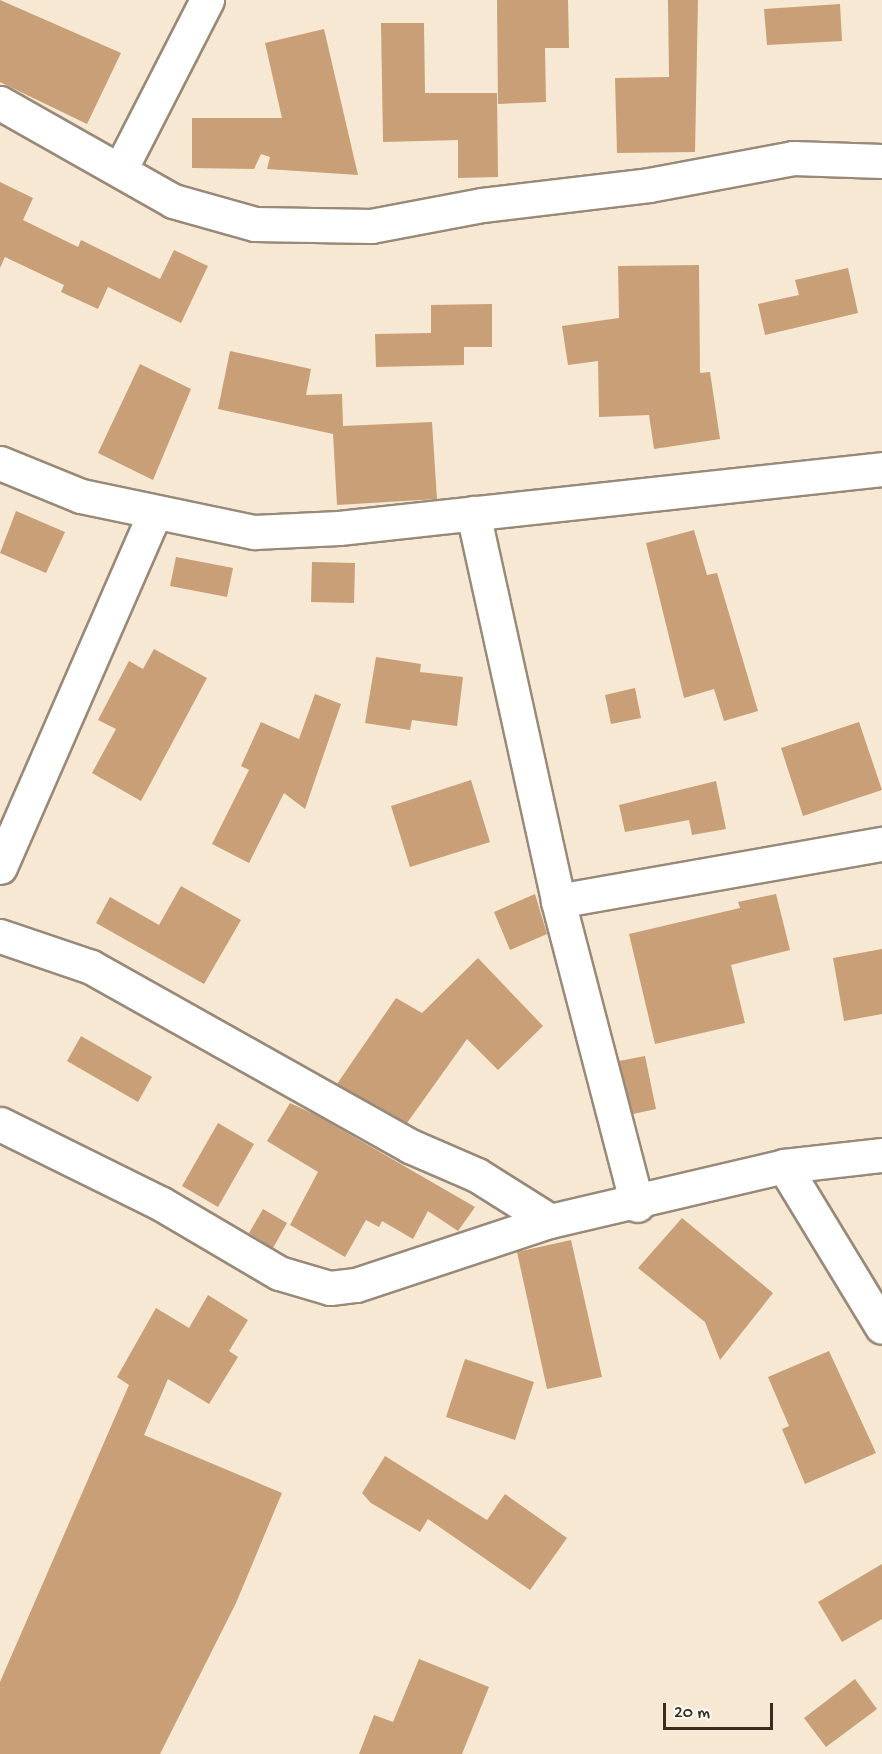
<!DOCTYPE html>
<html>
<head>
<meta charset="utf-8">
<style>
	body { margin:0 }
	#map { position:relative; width:882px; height:1754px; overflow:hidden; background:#f6e8d2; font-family:"Gochi Hand",sans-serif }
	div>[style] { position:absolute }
	.building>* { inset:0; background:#c89f76 }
	.roads { filter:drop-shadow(2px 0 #988978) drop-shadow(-2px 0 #988978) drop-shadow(0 2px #988978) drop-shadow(0 -2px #988978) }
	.minor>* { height:33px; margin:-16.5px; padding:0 16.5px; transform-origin:16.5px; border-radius:16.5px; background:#fff }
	span { translate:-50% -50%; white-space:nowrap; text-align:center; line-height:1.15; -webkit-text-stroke:6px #fdfcf7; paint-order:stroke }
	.scale { position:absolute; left:663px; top:1703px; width:110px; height:27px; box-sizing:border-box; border:3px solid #3b2a1e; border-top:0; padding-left:8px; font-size:18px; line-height:21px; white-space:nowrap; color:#3b2a1e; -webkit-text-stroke:4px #fdfcf7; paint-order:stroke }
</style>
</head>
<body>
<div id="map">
	<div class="building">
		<div style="clip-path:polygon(0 0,121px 53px,87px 124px,0 82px)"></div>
		<div style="clip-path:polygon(497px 0,568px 0,569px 48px,545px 48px,546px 102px,498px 104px)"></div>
		<div style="clip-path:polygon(668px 0,698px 0,695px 152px,617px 153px,615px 78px,669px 77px)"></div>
		<div style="clip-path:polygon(840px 4px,842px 41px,767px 45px,764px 9px)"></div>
		<div style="clip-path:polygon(381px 23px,424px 23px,425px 93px,497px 93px,498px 177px,458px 178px,458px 140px,383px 142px)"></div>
		<div style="clip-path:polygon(324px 29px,358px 175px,267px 169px,270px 157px,261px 154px,254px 169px,192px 168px,192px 118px,282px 118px,265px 43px)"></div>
		<div style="clip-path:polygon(0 182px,33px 198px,23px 220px,78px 247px,81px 240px,160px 279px,174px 250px,208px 266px,181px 323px,108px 287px,98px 309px,61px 292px,64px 285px,5px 257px,0 268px)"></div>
		<div style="clip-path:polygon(699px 265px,700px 373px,710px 372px,720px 439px,654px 449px,649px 415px,599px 417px,598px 361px,568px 365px,562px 326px,619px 318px,618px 266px)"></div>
		<div style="clip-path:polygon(848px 268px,858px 313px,765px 335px,758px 304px,799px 295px,795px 280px)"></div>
		<div style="clip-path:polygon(492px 304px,492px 347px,464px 347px,464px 365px,376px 367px,375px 334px,431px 333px,431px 305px)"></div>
		<div style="clip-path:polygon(230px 351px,311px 369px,306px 395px,342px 394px,343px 426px,432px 422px,437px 499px,337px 505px,333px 434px,218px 409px)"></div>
		<div style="clip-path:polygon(140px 364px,191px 389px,153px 480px,98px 453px)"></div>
		<div style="clip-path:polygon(16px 511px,65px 532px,46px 573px,0 553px)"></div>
		<div style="clip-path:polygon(694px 530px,707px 575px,717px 573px,758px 711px,724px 721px,714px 689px,684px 698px,646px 543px)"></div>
		<div style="clip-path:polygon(176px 557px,233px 568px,227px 597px,170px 586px)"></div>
		<div style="clip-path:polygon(312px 562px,355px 563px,354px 603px,311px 602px)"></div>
		<div style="clip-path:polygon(154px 649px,207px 678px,141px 801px,92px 773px,116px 729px,98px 720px,129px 661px,143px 669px)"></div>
		<div style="clip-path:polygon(376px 657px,421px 664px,420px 672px,463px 677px,457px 726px,412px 720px,410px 730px,365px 723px)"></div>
		<div style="clip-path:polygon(635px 688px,641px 718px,611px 724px,605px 695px)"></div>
		<div style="clip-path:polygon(315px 694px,341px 704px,305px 809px,284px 793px,249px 863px,212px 844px,249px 770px,241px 766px,261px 722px,299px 739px)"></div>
		<div style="clip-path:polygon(859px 722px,882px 790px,803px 816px,781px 748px)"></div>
		<div style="clip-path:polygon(471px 780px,490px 842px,410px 867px,391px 806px)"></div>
		<div style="clip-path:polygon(716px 781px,726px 829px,692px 835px,689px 820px,625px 832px,619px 805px)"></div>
		<div style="clip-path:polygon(181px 886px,241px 920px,204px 984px,96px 923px,110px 897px,159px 925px)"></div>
		<div style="clip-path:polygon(535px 894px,547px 934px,510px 950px,494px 912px)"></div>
		<div style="clip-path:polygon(776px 894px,790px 950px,731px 965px,745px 1023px,655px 1044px,629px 934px,740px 908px,738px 902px)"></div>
		<div style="clip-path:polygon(882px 949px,882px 1014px,844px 1021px,833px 958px)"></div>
		<div style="clip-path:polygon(478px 958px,543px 1026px,498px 1070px,467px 1039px,407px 1123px,337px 1084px,396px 998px,422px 1013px)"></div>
		<div style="clip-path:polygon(81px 1036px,152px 1077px,138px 1102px,67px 1061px)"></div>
		<div style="clip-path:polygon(645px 1056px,656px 1109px,633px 1114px,619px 1061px)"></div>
		<div style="clip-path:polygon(290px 1103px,316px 1115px,475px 1207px,458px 1231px,428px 1211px,413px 1239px,382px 1221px,379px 1227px,366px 1220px,345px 1257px,290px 1225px,318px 1172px,267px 1141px)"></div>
		<div style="clip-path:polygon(218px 1123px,254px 1144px,218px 1207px,182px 1186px)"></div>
		<div style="clip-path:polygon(263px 1209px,287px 1223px,273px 1248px,249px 1233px)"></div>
		<div style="clip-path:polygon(682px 1218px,773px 1293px,720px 1360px,705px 1322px,638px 1268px)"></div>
		<div style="clip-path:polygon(571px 1240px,602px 1377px,547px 1389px,517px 1252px)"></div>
		<div style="clip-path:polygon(208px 1295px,248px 1320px,229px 1351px,238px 1357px,209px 1404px,168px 1379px,144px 1435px,282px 1493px,236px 1603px,160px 1754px,0 1754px,0 1682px,129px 1385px,117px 1377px,156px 1308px,189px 1328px)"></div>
		<div style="clip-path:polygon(829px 1351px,876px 1453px,805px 1484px,782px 1429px,789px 1426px,768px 1377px)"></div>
		<div style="clip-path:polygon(465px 1359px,534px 1382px,515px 1440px,446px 1417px)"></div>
		<div style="clip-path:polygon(385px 1456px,487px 1520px,505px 1494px,567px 1538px,530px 1590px,428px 1519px,420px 1532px,371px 1503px,362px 1493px)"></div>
		<div style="clip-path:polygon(882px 1564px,882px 1619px,842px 1642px,818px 1602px)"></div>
		<div style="clip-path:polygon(419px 1659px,489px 1687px,462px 1754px,359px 1754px,374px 1715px,393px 1722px)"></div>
		<div style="clip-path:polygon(855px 1679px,877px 1709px,826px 1747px,804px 1718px)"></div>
	</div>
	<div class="roads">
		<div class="minor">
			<div style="left:0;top:103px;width:199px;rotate:29.5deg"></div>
			<div style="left:173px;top:201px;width:85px;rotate:15.7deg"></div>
			<div style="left:255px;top:224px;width:116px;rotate:1deg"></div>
			<div style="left:371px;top:226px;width:113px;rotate:-10.7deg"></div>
			<div style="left:482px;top:205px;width:168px;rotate:-6.8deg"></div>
			<div style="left:649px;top:185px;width:147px;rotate:-10.6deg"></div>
			<div style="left:793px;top:158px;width:89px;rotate:1.9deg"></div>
			<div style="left:121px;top:168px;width:189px;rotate:-62.9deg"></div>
			<div style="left:0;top:463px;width:87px;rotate:22.2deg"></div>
			<div style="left:81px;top:496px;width:177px;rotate:11.8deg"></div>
			<div style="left:254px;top:532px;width:85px;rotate:-2.7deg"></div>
			<div style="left:339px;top:528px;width:546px;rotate:-6.2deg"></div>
			<div style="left:473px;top:513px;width:397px;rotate:77.6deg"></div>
			<div style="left:558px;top:901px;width:314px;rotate:75.4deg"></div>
			<div style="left:0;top:867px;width:384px;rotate:-66.4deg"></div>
			<div style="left:558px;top:901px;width:329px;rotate:-10deg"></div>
			<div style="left:0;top:936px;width:96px;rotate:18.8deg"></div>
			<div style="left:91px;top:967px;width:366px;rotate:29.3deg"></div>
			<div style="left:410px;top:1146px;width:73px;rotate:23.4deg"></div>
			<div style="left:477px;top:1175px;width:86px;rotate:32.2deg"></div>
			<div style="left:0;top:1124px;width:178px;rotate:26.3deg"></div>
			<div style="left:160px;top:1203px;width:138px;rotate:30.5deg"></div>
			<div style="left:279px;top:1273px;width:53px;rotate:16.4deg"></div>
			<div style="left:330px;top:1288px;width:26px;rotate:-7deg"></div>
			<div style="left:356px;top:1285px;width:204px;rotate:-18.3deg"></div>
			<div style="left:550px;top:1221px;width:240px;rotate:-13.2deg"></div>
			<div style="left:784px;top:1166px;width:99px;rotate:-6.4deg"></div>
			<div style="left:784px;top:1166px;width:188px;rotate:58.7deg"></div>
		</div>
	</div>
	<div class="scale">20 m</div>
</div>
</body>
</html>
